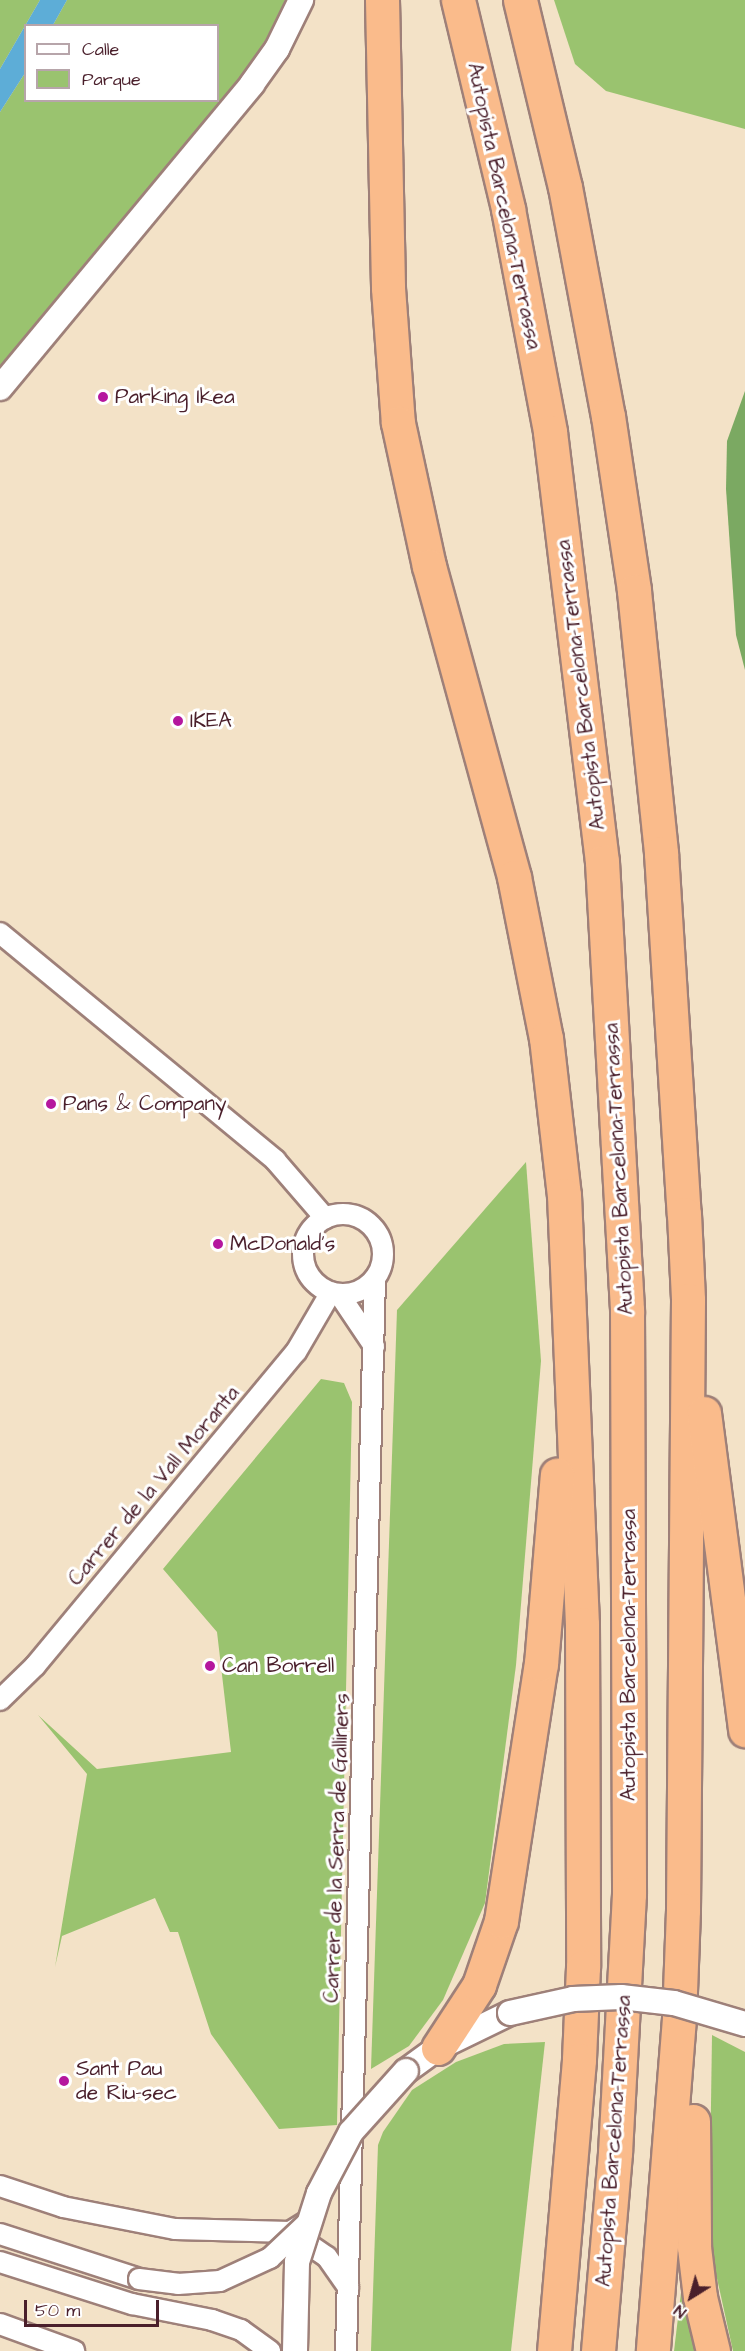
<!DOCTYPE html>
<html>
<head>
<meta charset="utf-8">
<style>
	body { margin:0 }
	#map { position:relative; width:745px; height:2351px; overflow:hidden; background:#f3e2c7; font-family:"Architects Daughter",sans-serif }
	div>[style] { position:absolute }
	.green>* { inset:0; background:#9ac36f }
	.forest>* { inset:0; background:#7ba962 }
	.water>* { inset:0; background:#5dadd7 }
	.roads { filter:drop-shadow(2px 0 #9e8079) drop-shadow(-2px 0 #9e8079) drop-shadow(0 2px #9e8079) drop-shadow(0 -2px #9e8079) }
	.minor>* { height:20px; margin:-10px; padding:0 10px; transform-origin:10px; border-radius:10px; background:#fff }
	.minor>.ring { margin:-10px; padding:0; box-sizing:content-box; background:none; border:20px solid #fff; border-radius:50% }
	.tertiary>* { height:24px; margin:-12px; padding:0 12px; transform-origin:12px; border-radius:12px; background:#fff }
	.motorway>* { height:33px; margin:-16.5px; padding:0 16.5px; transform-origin:16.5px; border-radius:16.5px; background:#fabb8b }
	.bridges { filter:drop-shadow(2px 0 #9e8079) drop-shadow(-2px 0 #9e8079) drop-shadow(0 2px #9e8079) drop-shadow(0 -2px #9e8079) }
	.minor-bridge>* { height:20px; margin:-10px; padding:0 10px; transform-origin:10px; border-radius:10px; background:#fff }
	.tertiary-bridge>* { height:24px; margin:-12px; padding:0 12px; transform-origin:12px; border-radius:12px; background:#fff }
	.dots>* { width:16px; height:16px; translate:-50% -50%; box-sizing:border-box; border:3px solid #fff; border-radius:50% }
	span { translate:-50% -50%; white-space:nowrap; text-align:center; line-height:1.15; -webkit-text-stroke:6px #fff; paint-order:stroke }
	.street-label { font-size:21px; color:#4a1f2b }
	.poi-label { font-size:21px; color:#4a1f2b }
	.left { translate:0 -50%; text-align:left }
	.legend { position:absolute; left:24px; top:24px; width:195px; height:78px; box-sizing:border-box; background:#fff; border:2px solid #b7a5aa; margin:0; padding:8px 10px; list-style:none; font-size:18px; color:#4a1f2b }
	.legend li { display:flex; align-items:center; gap:12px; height:30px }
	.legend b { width:30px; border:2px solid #b7a5aa }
	.north { position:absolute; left:661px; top:2267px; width:60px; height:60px; -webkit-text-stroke:4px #fff; paint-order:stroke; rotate:217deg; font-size:16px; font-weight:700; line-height:24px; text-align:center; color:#4a1f2b }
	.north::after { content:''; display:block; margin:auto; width:21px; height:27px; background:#4a1f2b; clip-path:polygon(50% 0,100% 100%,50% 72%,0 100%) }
	.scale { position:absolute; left:24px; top:2300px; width:135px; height:27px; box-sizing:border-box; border:3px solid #4a1f2b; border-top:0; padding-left:8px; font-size:18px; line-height:21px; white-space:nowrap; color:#4a1f2b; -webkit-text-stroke:4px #fff; paint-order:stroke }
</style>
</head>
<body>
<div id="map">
	<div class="green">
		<div style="clip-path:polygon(0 0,40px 0,0 69px)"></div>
		<div style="clip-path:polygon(67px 0,285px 0,275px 25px,236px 86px,0 373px,0 112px,25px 73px,26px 100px,218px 100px,218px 26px,53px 25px)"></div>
		<div style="clip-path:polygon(554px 0,745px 0,745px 129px,606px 91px,575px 64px)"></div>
		<div style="clip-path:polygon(526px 1162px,541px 1361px,516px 1665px,485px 1903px,443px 2000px,409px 2046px,371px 2069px,397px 1310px)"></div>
		<div style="clip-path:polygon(321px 1379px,344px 1383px,352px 1402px,337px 2125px,279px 2129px,211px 2034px,178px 1932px,170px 1932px,155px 1898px,62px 1936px,55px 1967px,87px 1774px,38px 1715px,97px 1769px,231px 1752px,217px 1632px,163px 1569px)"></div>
		<div style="clip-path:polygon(712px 2035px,745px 2052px,745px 2351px,733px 2351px,709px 2242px)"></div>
		<div style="clip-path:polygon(545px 2042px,511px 2351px,371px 2351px,378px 2145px,383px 2132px,412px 2090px,456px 2062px,504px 2044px)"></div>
		<div style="clip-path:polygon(683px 2276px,703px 2351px,674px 2351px)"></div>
	</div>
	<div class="forest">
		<div style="clip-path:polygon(745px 391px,745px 670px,736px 635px,726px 489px,727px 441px)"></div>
	</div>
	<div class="water">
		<div style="clip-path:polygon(40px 0,67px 0,53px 25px,26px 26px,25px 73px,0 112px,0 69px)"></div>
	</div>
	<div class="roads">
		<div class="minor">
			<div style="left:0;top:933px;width:357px;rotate:39.5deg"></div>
			<div style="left:275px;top:1160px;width:77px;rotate:49.2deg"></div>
			<div class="ring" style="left:303px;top:1214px;width:60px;height:60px"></div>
			<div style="left:339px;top:1294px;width:63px;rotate:56.1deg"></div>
			<div style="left:0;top:1700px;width:49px;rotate:-44.2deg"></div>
			<div style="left:35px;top:1666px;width:408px;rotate:-50.3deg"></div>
			<div style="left:296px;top:1352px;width:69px;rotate:-59.7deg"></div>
			<div style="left:0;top:2186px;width:66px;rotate:18.4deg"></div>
			<div style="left:63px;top:2207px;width:114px;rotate:11.1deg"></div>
			<div style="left:175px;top:2229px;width:115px;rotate:1.5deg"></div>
			<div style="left:290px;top:2232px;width:19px;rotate:-32deg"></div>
			<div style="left:292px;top:2233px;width:42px;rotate:34.4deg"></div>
			<div style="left:327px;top:2257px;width:37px;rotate:55deg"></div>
			<div style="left:0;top:2234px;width:146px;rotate:17.9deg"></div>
			<div style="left:0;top:2262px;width:139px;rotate:17.7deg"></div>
			<div style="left:132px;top:2304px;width:82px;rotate:11.3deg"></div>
			<div style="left:212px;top:2320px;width:31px;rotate:19deg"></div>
			<div style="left:241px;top:2330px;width:36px;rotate:36deg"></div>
			<div style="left:0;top:2324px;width:79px;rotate:20deg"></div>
			<div style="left:346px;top:2351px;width:1073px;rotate:-88.45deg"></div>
		</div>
		<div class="tertiary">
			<div style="left:0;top:388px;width:395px;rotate:-50.3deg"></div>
			<div style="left:252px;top:84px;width:43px;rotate:-54.5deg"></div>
			<div style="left:277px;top:49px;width:55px;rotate:-63.9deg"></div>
			<div style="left:406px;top:2071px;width:39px;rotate:-36deg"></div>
			<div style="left:438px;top:2048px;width:80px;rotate:-25.9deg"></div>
		</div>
		<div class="motorway">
			<div style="left:382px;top:0;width:288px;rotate:88.8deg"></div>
			<div style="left:388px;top:288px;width:135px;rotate:85.8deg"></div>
			<div style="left:398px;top:423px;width:146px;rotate:77.8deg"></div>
			<div style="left:429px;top:566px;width:322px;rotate:74.7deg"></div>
			<div style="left:514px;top:877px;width:164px;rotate:78.8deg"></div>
			<div style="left:546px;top:1038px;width:158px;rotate:83.5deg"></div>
			<div style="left:564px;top:1195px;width:429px;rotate:87.6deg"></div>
			<div style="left:582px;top:1624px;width:343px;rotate:89.8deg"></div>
			<div style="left:583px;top:1967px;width:93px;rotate:92.5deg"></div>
			<div style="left:579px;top:2060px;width:292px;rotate:94.9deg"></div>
			<div style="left:458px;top:0;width:215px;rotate:76.5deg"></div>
			<div style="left:508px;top:209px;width:227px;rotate:79.3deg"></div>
			<div style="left:550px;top:432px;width:433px;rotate:83.1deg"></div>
			<div style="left:602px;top:862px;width:449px;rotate:86.8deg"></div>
			<div style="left:627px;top:1310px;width:584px;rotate:89.8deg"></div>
			<div style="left:629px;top:1894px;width:259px;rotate:93.1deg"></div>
			<div style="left:615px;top:2153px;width:199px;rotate:94.9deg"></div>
			<div style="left:520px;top:0;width:192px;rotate:76.5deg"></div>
			<div style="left:565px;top:187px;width:233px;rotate:79.4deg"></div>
			<div style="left:608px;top:416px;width:177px;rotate:81.5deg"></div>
			<div style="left:634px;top:591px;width:263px;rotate:84.1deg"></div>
			<div style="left:661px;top:853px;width:362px;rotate:86.4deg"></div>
			<div style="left:684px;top:1214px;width:86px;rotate:87.3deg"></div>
			<div style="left:688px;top:1300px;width:610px;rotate:90.47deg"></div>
			<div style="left:683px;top:1910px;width:108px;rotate:92.1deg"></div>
			<div style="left:679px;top:2018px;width:334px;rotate:94.5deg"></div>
			<div style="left:704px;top:1413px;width:320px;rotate:82.6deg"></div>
			<div style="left:438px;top:2048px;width:75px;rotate:-56.9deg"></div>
			<div style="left:479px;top:1985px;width:68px;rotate:-71deg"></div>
			<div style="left:501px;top:1921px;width:260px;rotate:-81.2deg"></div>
			<div style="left:541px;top:1664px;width:190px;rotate:-85.2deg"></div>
			<div style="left:693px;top:2121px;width:126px;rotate:89.5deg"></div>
			<div style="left:694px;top:2247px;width:50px;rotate:83.2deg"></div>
			<div style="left:700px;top:2297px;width:56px;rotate:76.5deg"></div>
		</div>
	</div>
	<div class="bridges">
		<div class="minor-bridge">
			<div style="left:139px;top:2279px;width:39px;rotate:7deg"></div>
			<div style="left:178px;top:2284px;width:42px;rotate:-4.1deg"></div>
			<div style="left:220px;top:2281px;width:55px;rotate:-24.7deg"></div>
			<div style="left:270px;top:2258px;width:51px;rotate:-43.4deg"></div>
		</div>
		<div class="tertiary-bridge">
			<div style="left:510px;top:2013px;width:65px;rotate:-12.5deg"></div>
			<div style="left:573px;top:1999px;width:48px;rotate:-2.4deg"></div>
			<div style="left:621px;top:1997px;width:53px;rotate:6.5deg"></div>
			<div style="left:674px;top:2003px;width:74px;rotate:16.5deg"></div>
			<div style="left:295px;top:2351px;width:89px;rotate:-88.7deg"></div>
			<div style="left:297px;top:2262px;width:72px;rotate:-72.3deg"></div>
			<div style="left:319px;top:2193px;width:69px;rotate:-62.3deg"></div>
			<div style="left:351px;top:2132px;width:82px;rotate:-48deg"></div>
		</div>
	</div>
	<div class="dots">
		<div style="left:103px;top:397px;background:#b5179e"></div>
		<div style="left:178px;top:721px;background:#b5179e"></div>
		<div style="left:51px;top:1104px;background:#b5179e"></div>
		<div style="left:218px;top:1244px;background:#b5179e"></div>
		<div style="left:210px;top:1666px;background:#b5179e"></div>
		<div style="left:64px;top:2081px;background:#b5179e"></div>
	</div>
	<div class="street-label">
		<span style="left:504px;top:206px;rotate:78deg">Autopista Barcelona-Terrassa</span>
		<span style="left:581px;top:685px;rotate:-97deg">Autopista Barcelona-Terrassa</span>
		<span style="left:619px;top:1169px;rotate:-93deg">Autopista Barcelona-Terrassa</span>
		<span style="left:154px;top:1486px;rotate:-50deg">Carrer de la Vall Moranta</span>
		<span style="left:629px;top:1655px;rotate:-90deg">Autopista Barcelona-Terrassa</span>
		<span style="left:337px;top:1848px;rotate:-88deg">Carrer de la Serra de Galliners</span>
		<span style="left:614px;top:2141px;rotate:-86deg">Autopista Barcelona-Terrassa</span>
	</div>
	<div class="poi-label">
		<span class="left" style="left:115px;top:397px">Parking Ikea</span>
		<span class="left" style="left:190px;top:721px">IKEA</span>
		<span class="left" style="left:63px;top:1104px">Pans &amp; Company</span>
		<span class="left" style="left:230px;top:1244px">McDonald's</span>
		<span class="left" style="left:222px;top:1666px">Can Borrell</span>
		<span class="left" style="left:76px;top:2081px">Sant Pau<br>de Riu-sec</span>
	</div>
	<ul class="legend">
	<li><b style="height:8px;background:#fff"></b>Calle</li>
	<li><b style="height:16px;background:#9ac36f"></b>Parque</li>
	</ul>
	<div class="north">N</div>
	<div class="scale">50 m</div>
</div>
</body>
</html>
